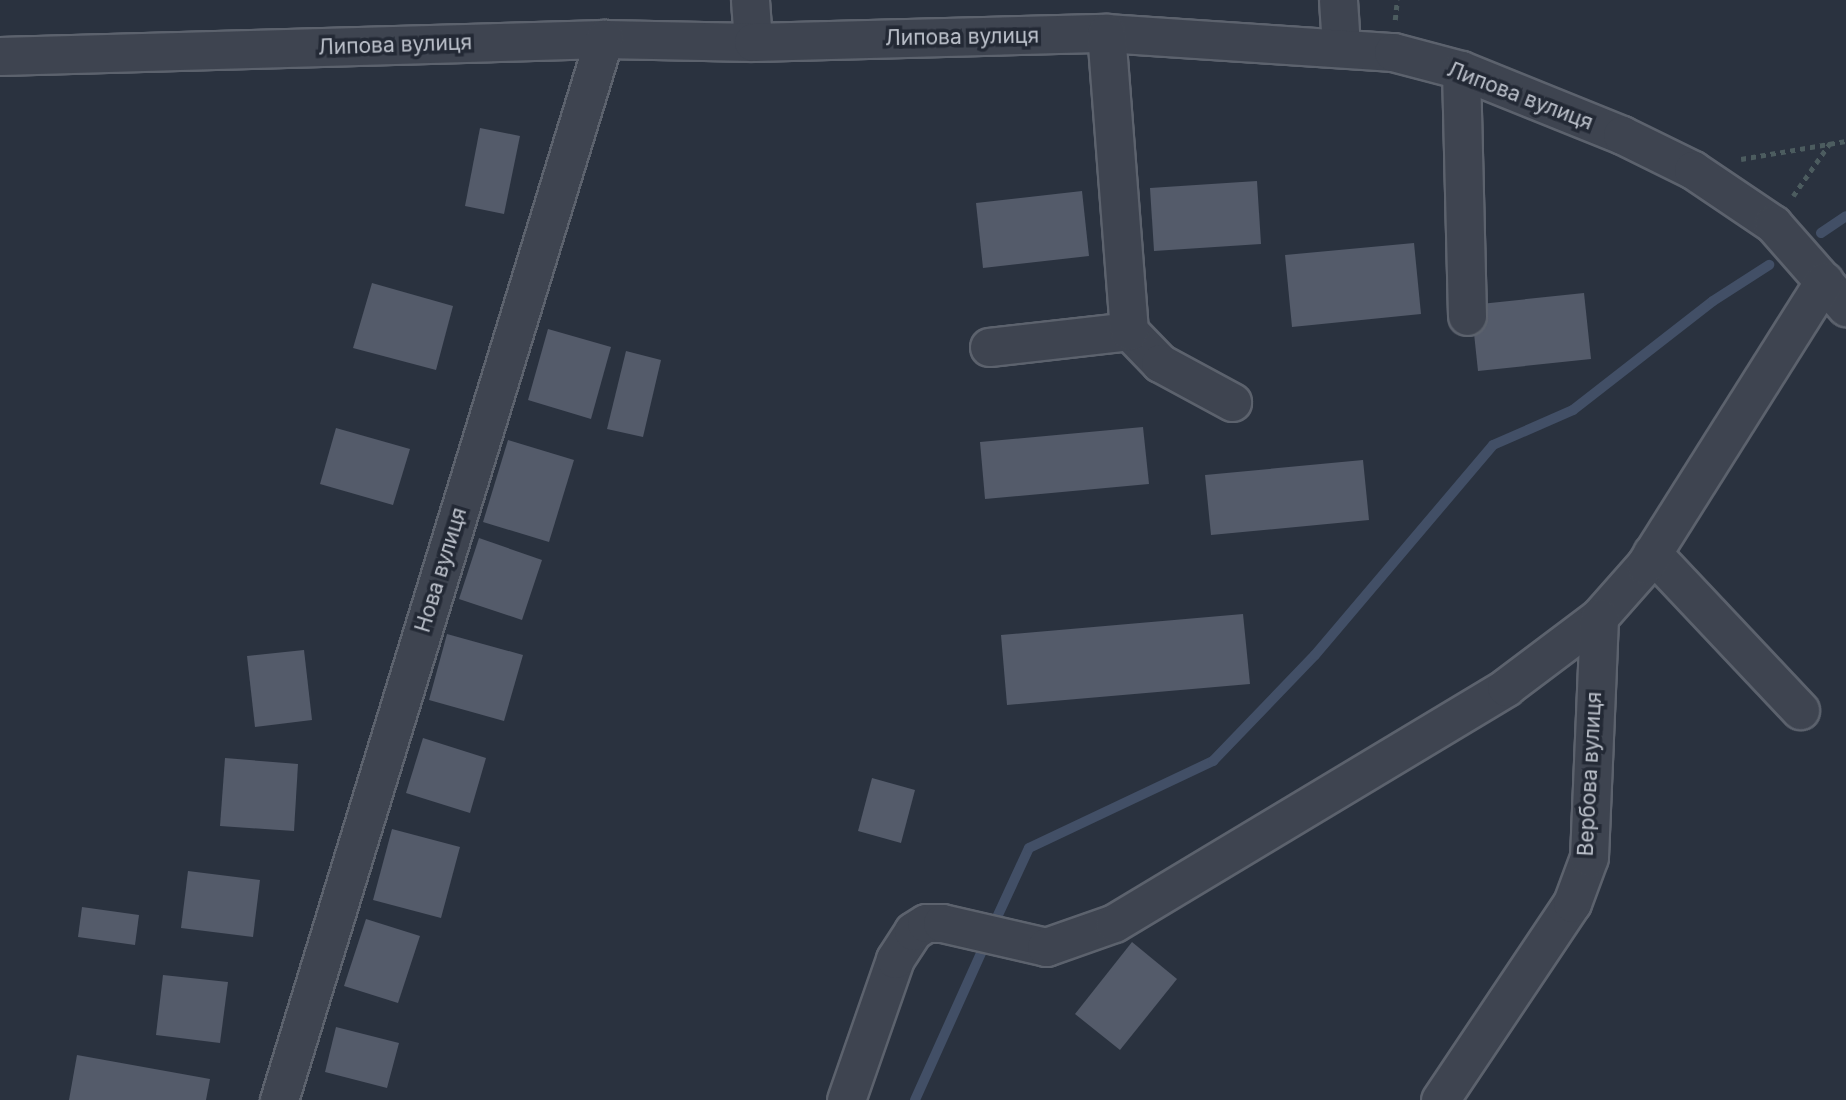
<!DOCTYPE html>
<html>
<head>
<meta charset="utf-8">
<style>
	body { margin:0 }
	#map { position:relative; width:1846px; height:1100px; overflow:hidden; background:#2a323f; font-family:Inter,sans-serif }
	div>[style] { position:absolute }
	.stream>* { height:10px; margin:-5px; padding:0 5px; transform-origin:5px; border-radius:5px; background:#424f66 }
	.building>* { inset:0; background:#545b6a }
	.path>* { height:4.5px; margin-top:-2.25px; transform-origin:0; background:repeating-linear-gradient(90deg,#4c5c5f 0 5px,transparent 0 10px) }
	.roads { filter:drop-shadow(2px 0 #5c626d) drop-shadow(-2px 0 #5c626d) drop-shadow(0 2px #5c626d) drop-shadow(0 -2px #5c626d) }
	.minor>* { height:37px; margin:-18.5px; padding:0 18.5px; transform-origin:18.5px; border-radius:18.5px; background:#3e4450 }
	span { translate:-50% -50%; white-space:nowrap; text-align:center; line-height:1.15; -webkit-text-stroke:7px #232935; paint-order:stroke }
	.street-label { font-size:21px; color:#bbc0ca }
</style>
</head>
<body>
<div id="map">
	<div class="stream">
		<div style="left:1821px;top:233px;width:30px;rotate:-34deg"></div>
		<div style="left:992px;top:928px;width:88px;rotate:-65.2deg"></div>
		<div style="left:1029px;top:848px;width:204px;rotate:-25.3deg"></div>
		<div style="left:1213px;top:761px;width:147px;rotate:-46.1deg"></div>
		<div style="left:1315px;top:655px;width:275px;rotate:-49.7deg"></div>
		<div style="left:1493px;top:445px;width:87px;rotate:-23.6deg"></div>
		<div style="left:1573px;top:410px;width:177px;rotate:-37.9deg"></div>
		<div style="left:1713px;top:301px;width:67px;rotate:-32.7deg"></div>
		<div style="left:915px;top:1100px;width:173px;rotate:-65.8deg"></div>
	</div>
	<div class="building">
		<div style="clip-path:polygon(480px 128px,520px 136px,504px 214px,465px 206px)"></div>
		<div style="clip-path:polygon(1257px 181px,1261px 244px,1154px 251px,1150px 188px)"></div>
		<div style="clip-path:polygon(1082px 191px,1089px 256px,983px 268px,976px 203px)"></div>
		<div style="clip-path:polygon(1414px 243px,1421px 314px,1292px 327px,1285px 255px)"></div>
		<div style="clip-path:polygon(372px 283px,453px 306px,436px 370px,353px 348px)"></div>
		<div style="clip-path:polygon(1584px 293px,1591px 359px,1478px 371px,1471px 305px)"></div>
		<div style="clip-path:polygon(548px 329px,611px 347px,591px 419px,528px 400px)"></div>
		<div style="clip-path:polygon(626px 351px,661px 360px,643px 437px,607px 429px)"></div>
		<div style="clip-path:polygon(1143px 427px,1149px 484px,985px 499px,980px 442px)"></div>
		<div style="clip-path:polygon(336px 428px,410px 449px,393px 505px,320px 484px)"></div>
		<div style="clip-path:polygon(508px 440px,574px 460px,549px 542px,483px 522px)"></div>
		<div style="clip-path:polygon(1363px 460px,1369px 520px,1211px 535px,1205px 475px)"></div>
		<div style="clip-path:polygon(479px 538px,542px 560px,522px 620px,459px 599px)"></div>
		<div style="clip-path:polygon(1243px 614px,1250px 684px,1007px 705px,1001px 635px)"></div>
		<div style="clip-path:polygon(447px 634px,523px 655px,504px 721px,429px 700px)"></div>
		<div style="clip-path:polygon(304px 650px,312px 720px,255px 727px,247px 656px)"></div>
		<div style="clip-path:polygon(423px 738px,486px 758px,470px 813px,406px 793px)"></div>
		<div style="clip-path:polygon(225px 758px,298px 764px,294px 831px,220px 826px)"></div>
		<div style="clip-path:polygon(872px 778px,915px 790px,901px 843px,858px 831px)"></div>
		<div style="clip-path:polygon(392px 829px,460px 847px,441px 918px,373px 900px)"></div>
		<div style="clip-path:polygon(188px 871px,260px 880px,253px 937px,181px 928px)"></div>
		<div style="clip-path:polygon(82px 907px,139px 915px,135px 945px,78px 937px)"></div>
		<div style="clip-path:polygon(366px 919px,420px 936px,398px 1003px,344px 986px)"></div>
		<div style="clip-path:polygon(1132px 942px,1177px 979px,1120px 1050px,1075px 1014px)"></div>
		<div style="clip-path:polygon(163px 975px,228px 982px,220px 1043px,156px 1035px)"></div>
		<div style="clip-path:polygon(336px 1027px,399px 1043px,387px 1088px,325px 1072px)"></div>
		<div style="clip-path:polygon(77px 1055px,210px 1079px,206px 1100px,69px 1100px)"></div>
	</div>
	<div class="path">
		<div style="left:1395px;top:20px;width:20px;rotate:-84deg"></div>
		<div style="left:1741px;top:159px;width:107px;rotate:-9.7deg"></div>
		<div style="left:1793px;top:196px;width:65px;rotate:-55.1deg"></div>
	</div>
	<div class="roads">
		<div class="minor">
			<div style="left:750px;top:0;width:42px;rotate:85.9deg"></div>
			<div style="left:1338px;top:0;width:47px;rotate:86.3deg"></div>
			<div style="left:0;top:56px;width:604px;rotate:-1.61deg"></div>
			<div style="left:604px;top:39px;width:149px;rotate:1.2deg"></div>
			<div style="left:753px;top:42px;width:353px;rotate:-1.5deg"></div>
			<div style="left:1106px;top:33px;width:288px;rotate:3.8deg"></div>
			<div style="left:1393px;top:52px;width:70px;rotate:14.8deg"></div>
			<div style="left:1461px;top:70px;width:174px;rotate:22deg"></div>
			<div style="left:1622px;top:135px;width:79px;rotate:26.2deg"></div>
			<div style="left:1693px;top:170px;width:97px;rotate:34deg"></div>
			<div style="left:1773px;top:224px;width:111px;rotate:48.7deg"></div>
			<div style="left:1461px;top:70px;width:246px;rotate:88.6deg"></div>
			<div style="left:1129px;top:331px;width:45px;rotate:45.9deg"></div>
			<div style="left:1160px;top:363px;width:82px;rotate:28.4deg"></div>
			<div style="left:989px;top:347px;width:141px;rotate:-6.5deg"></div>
			<div style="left:1129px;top:331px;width:299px;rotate:-94.4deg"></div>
			<div style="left:1652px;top:553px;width:216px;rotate:46.7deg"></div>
			<div style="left:279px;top:1100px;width:1110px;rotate:-72.97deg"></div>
			<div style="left:846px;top:1100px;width:149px;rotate:-70.8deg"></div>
			<div style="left:895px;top:959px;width:33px;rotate:-57deg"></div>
			<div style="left:913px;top:931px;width:15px;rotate:-32deg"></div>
			<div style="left:926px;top:923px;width:16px"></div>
			<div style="left:942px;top:923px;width:107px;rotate:13deg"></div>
			<div style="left:1046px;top:947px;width:72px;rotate:-19.4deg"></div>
			<div style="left:1114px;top:923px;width:458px;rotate:-31deg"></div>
			<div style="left:1506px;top:687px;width:116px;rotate:-37deg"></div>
			<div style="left:1599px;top:617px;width:69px;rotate:-48.5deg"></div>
			<div style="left:1645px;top:565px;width:336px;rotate:-57.8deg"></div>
			<div style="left:1440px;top:1100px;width:237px;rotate:-56.2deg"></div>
			<div style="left:1572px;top:903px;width:49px;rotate:-69.7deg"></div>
			<div style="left:1589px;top:857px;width:240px;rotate:-87.6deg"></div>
		</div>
	</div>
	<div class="street-label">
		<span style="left:962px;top:37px;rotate:-1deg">Липова вулиця</span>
		<span style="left:395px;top:45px;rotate:-2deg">Липова вулиця</span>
		<span style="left:1520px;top:96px;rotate:21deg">Липова вулиця</span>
		<span style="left:441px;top:570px;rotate:-73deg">Нова вулиця</span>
		<span style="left:1590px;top:774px;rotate:-87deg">Вербова вулиця</span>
	</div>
</div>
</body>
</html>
